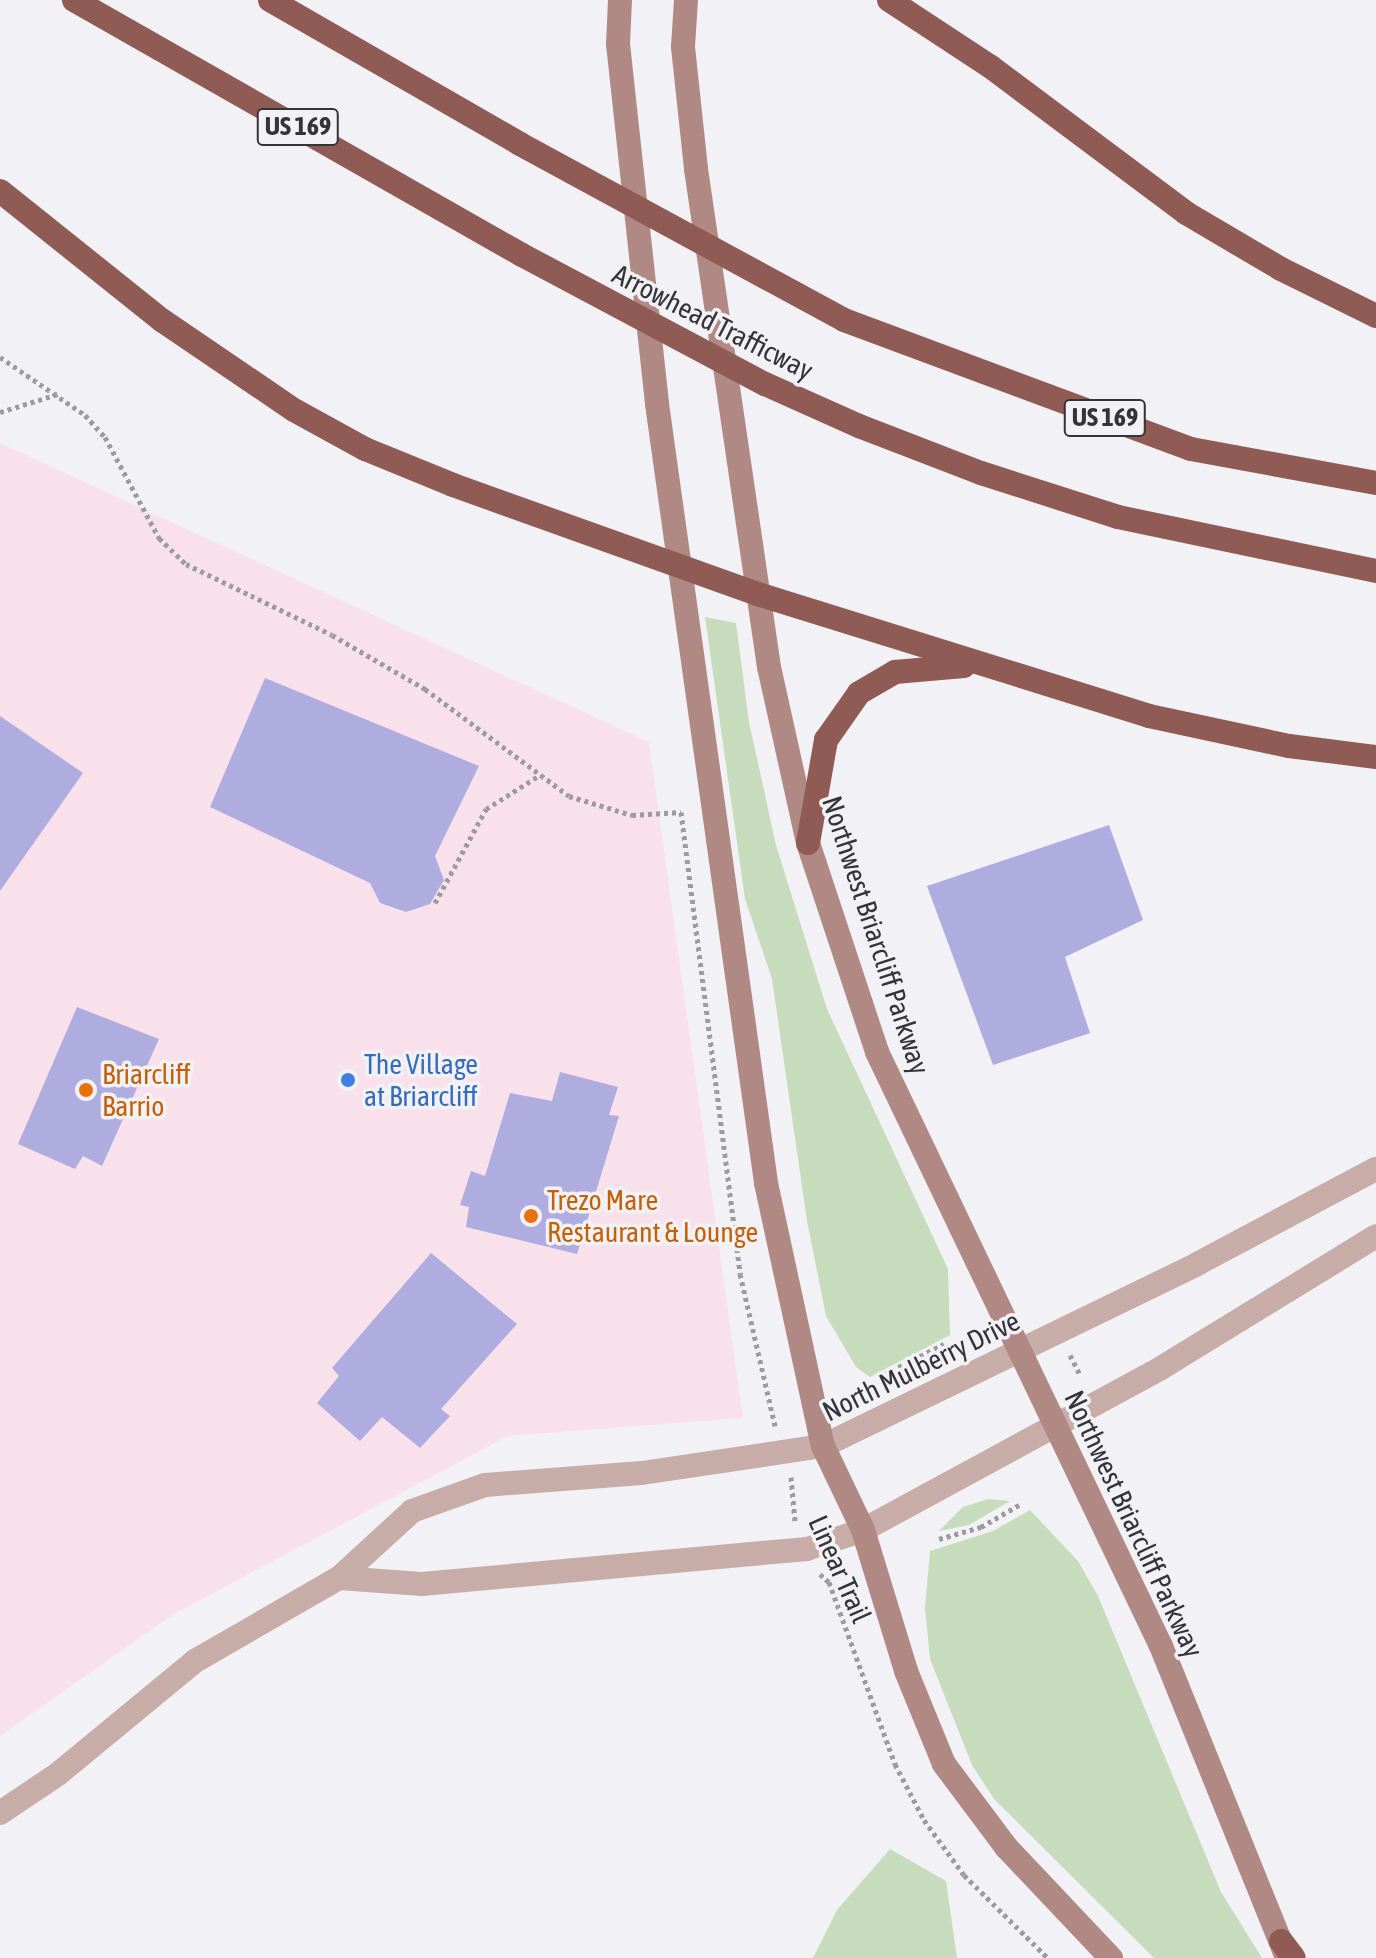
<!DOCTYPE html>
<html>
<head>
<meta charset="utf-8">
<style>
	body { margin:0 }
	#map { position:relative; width:1376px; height:1958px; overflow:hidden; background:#f2f2f6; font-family:"Asap Condensed",sans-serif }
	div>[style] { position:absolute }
	.commercial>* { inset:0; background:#f9e1ec }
	.green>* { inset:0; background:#c7dcbc }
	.building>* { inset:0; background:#afade0 }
	.path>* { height:5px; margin-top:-2.5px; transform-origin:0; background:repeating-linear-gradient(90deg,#9c9c9f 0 4px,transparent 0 8px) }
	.minor>* { height:24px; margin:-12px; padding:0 12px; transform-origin:12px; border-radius:12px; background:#c7aca8 }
	.secondary>* { height:24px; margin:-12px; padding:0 12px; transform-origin:12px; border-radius:12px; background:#b18984 }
	.motorway>* { height:24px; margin:-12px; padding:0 12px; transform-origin:12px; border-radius:12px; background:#915b55 }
	.motorway-bridge>* { height:24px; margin:-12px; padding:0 12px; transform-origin:12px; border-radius:12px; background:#915b55 }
	.dots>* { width:22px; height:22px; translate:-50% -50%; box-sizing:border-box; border:4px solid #f2f2f6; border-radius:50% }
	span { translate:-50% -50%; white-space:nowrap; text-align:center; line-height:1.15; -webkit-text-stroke:7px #f2f2f6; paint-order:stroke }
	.shield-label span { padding:2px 6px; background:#f2f2f6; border:2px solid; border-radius:6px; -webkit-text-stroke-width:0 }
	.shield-label { font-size:26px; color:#343436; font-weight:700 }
	.street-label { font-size:28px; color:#343436 }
	.shop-label { font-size:28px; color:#366cbe }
	.left { translate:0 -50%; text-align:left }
	.food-label { font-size:28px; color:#c56008 }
</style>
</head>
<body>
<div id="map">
	<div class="commercial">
		<div style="clip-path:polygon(0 443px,649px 742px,743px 1418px,508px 1436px,174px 1614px,0 1736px)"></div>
	</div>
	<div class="green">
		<div style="clip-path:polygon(705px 617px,736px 623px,749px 722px,776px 845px,827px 1009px,948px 1269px,950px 1335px,870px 1377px,856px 1367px,826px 1316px,807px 1221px,772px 979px,745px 899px)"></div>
		<div style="clip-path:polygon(988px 1499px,1010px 1501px,969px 1525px,939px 1531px,963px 1507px)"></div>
		<div style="clip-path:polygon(1030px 1510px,1078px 1561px,1098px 1596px,1221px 1892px,1262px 1958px,1154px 1958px,994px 1799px,972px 1765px,930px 1659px,925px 1608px,930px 1551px,993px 1531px)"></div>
		<div style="clip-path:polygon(890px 1849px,946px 1881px,957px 1958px,813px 1958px,837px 1910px)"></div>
	</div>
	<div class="building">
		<div style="clip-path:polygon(265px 678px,479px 766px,435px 856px,444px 880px,430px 904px,406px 912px,380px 903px,370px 883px,210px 807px)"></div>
		<div style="clip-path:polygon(0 716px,83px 773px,0 891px)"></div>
		<div style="clip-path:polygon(1109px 825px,1143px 920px,1065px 957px,1090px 1033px,993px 1065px,927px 886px)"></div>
		<div style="clip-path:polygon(77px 1007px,159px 1039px,102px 1166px,83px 1156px,75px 1169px,18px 1144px)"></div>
		<div style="clip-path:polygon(560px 1072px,618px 1087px,609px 1115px,619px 1116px,577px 1254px,466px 1227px,469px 1207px,460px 1205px,471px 1171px,485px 1176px,510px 1093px,552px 1101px)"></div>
		<div style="clip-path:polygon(431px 1253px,517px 1324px,441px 1409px,450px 1416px,420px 1448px,382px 1417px,360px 1441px,317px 1403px,339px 1376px,332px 1368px)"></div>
	</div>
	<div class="path">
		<div style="left:0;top:357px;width:103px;rotate:34.3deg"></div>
		<div style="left:85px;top:415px;width:30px;rotate:48deg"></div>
		<div style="left:105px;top:437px;width:115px;rotate:61.9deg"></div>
		<div style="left:159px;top:538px;width:37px;rotate:44deg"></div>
		<div style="left:186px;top:564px;width:162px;rotate:25.9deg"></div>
		<div style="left:332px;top:635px;width:108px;rotate:30.1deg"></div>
		<div style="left:425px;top:689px;width:179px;rotate:36.6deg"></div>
		<div style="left:569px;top:796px;width:66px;rotate:16.8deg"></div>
		<div style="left:632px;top:815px;width:49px;rotate:-3.5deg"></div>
		<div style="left:681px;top:812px;width:466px;rotate:82.7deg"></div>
		<div style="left:740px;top:1274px;width:156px;rotate:77deg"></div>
		<div style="left:0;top:412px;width:61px;rotate:-17.2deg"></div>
		<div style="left:435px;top:903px;width:107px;rotate:-61.5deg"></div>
		<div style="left:486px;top:809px;width:64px;rotate:-32.2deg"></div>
		<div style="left:1070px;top:1355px;width:22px;rotate:63deg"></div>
		<div style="left:877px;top:1378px;width:75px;rotate:-26.9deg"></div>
		<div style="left:791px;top:1477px;width:45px;rotate:84.9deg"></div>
		<div style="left:939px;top:1539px;width:44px;rotate:-15.9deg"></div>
		<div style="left:981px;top:1527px;width:44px;rotate:-30.1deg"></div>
		<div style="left:820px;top:1574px;width:12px;rotate:42deg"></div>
		<div style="left:829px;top:1582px;width:194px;rotate:70.1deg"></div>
		<div style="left:895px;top:1764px;width:63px;rotate:62.6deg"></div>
		<div style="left:924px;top:1820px;width:68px;rotate:54deg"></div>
		<div style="left:964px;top:1875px;width:118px;rotate:44.7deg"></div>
	</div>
	<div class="minor">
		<div style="left:339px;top:1578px;width:83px;rotate:4.1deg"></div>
		<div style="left:422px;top:1584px;width:387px;rotate:-5.2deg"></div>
		<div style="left:807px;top:1549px;width:59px;rotate:-18.7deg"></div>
		<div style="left:863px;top:1530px;width:339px;rotate:-28.5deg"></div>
		<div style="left:1161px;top:1368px;width:252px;rotate:-31.5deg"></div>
		<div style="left:0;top:1813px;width:70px;rotate:-33.9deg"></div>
		<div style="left:58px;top:1774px;width:178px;rotate:-39.5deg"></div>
		<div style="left:195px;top:1661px;width:166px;rotate:-30deg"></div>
		<div style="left:339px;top:1578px;width:99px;rotate:-42.5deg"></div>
		<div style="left:412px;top:1511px;width:77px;rotate:-19.6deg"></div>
		<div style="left:485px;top:1485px;width:157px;rotate:-4.4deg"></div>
		<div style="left:642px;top:1473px;width:183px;rotate:-8.5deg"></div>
		<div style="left:823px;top:1446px;width:416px;rotate:-25.9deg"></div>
		<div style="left:1197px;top:1264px;width:203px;rotate:-28deg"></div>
	</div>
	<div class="secondary">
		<div style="left:620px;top:0;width:44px;rotate:92.6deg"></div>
		<div style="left:618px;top:44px;width:362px;rotate:83.8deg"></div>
		<div style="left:657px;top:404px;width:787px;rotate:82.03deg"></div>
		<div style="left:766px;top:1183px;width:269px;rotate:77.8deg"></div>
		<div style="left:823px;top:1446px;width:93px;rotate:64.5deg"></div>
		<div style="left:863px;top:1530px;width:147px;rotate:73deg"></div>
		<div style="left:906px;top:1671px;width:100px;rotate:67.8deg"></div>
		<div style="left:944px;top:1764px;width:104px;rotate:53.2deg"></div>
		<div style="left:1006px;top:1847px;width:153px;rotate:46.6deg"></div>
		<div style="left:686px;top:0;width:47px;rotate:93.7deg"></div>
		<div style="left:683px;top:47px;width:123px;rotate:83.9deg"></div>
		<div style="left:696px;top:169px;width:503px;rotate:81.66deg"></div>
		<div style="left:769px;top:667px;width:180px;rotate:77.5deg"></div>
		<div style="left:808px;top:843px;width:220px;rotate:71.7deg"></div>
		<div style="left:877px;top:1052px;width:658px;rotate:64.45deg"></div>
		<div style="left:1161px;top:1646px;width:336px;rotate:68deg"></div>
	</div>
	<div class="motorway">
		<div style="left:74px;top:0;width:515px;rotate:29.65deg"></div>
		<div style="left:270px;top:0;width:289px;rotate:29.9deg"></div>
		<div style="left:889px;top:0;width:122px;rotate:33.3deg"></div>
		<div style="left:991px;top:67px;width:244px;rotate:36.8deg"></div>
		<div style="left:1186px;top:213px;width:110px;rotate:30.5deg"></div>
		<div style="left:1281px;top:269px;width:106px;rotate:26.3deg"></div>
		<div style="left:0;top:191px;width:208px;rotate:38.6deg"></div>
		<div style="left:163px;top:321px;width:158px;rotate:34.2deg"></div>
		<div style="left:294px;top:410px;width:81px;rotate:28.8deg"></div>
		<div style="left:365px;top:449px;width:95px;rotate:22.2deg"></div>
		<div style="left:453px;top:485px;width:327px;rotate:19.7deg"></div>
		<div style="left:761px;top:595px;width:406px;rotate:17.3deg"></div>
		<div style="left:1149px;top:716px;width:143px;rotate:12.1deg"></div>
		<div style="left:1289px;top:746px;width:88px;rotate:7.2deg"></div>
		<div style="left:844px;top:320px;width:370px;rotate:20.4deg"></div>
		<div style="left:1191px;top:449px;width:188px;rotate:10.4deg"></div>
		<div style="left:859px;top:426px;width:131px;rotate:21.1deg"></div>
		<div style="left:981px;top:473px;width:144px;rotate:17.8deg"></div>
		<div style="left:1118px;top:517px;width:264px;rotate:11.8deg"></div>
		<div style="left:808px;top:843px;width:105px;rotate:-80.1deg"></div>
		<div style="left:826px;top:740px;width:57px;rotate:-54.9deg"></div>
		<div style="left:859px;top:693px;width:42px;rotate:-30.3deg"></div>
		<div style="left:895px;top:672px;width:69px;rotate:-5deg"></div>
		<div style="left:1281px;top:1941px;width:21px;rotate:53deg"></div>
	</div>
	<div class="motorway-bridge">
		<div style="left:520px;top:144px;width:369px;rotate:28.5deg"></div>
		<div style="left:522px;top:255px;width:275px;rotate:28deg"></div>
		<div style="left:765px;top:384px;width:103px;rotate:24.1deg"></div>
	</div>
	<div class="dots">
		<div style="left:348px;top:1080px;background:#3f7fe0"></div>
		<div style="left:86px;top:1090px;background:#e8710a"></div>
		<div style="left:531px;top:1216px;background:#e8710a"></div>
	</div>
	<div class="shield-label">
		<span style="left:298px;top:127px">US 169</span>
		<span style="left:1105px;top:418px">US 169</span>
	</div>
	<div class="street-label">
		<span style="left:713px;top:322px;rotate:27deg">Arrowhead Trafficway</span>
		<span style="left:876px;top:935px;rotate:72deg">Northwest Briarcliff Parkway</span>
		<span style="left:921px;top:1366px;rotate:-26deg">North Mulberry Drive</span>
		<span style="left:1134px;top:1524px;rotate:65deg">Northwest Briarcliff Parkway</span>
		<span style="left:840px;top:1569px;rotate:66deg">Linear Trail</span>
	</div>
	<div class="shop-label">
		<span class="left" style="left:364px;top:1080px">The Village<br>at Briarcliff</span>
	</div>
	<div class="food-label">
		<span class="left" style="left:102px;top:1090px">Briarcliff<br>Barrio</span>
		<span class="left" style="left:547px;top:1216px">Trezo Mare<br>Restaurant &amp; Lounge</span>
	</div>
</div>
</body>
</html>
